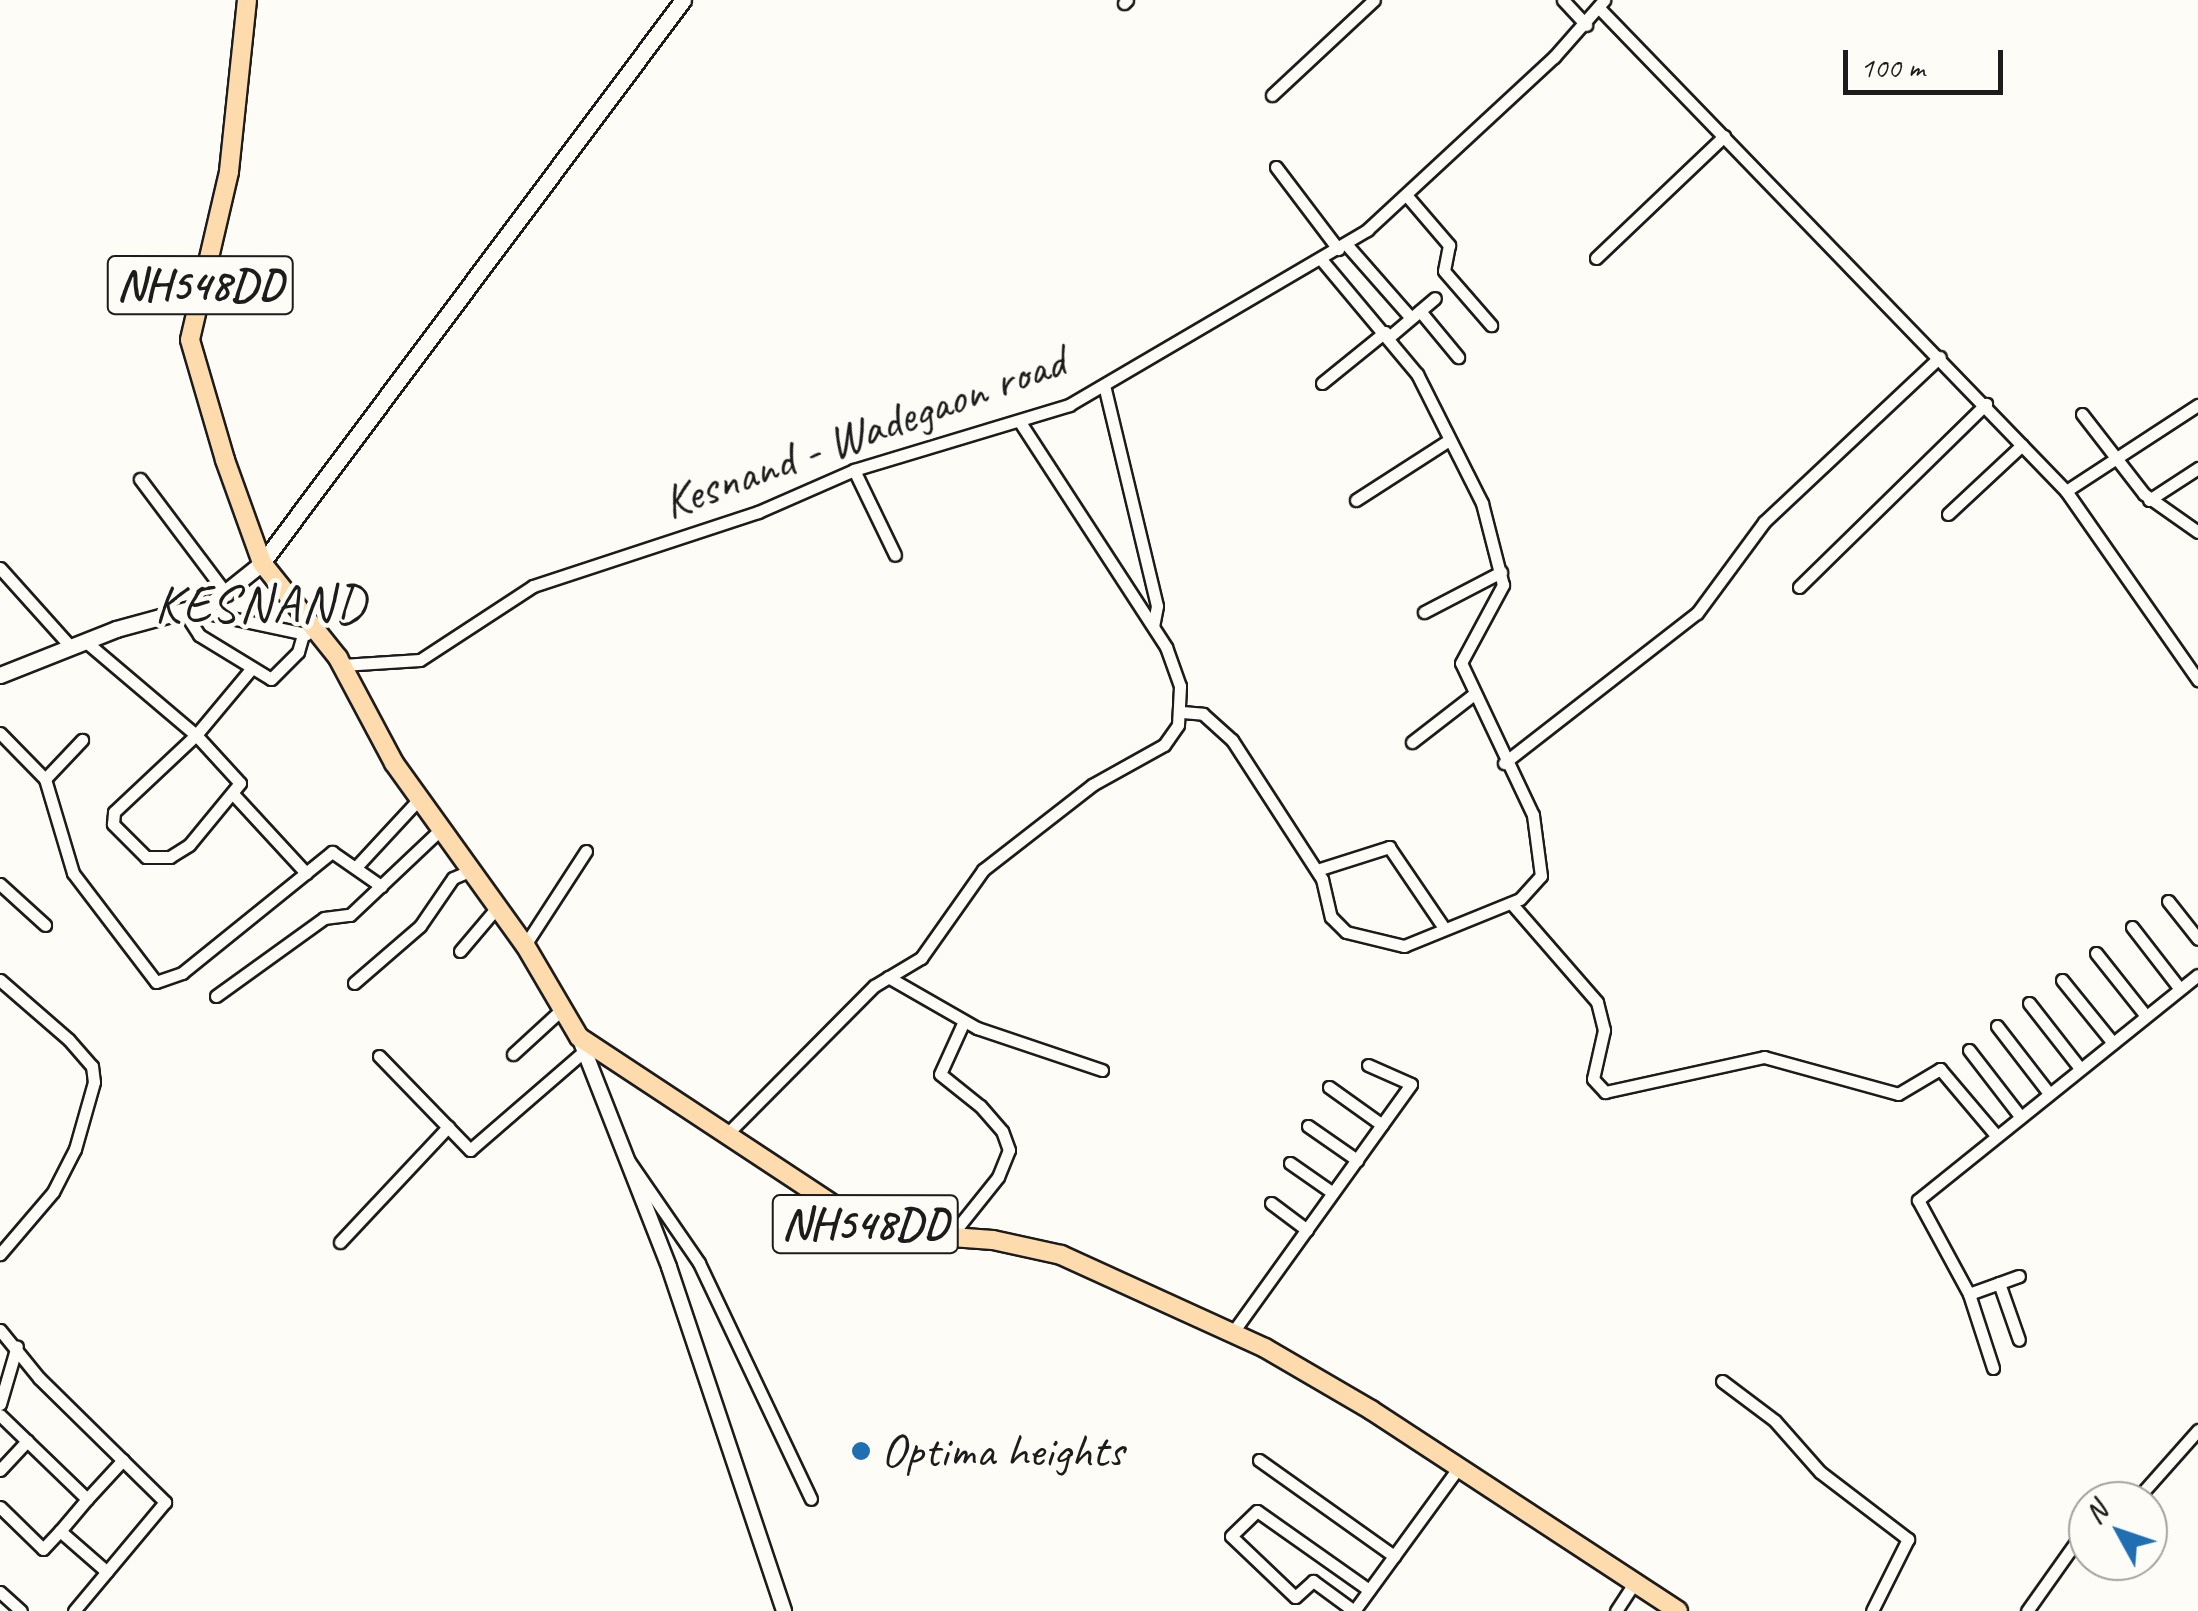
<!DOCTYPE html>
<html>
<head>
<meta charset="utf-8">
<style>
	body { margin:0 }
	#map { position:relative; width:2198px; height:1611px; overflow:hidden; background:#fdfcf7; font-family:Caveat,sans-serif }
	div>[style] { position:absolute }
	.roads { filter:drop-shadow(2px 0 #1c1c1c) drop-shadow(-2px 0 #1c1c1c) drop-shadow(0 2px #1c1c1c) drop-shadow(0 -2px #1c1c1c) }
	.minor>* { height:11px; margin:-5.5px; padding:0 5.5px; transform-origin:5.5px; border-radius:5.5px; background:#fdfcf7 }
	.tertiary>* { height:14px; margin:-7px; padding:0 7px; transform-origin:7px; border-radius:7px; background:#fdfcf7 }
	.secondary>* { height:15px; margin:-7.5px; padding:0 7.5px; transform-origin:7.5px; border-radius:7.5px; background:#fdfcf7 }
	.trunk>* { height:18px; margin:-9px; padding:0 9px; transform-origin:9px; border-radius:9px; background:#fedbac }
	.dots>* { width:28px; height:28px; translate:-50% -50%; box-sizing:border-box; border:5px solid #fdfcf7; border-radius:50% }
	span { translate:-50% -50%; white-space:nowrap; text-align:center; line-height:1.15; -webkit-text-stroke:9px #fdfcf7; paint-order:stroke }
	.shield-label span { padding:2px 8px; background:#fdfcf7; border:2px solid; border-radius:8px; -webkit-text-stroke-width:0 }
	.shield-label { font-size:45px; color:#1c1c1c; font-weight:700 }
	.street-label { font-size:48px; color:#1c1c1c }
	.poi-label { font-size:48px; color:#1c1c1c }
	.left { translate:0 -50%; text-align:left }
	.quarter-label { font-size:52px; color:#1c1c1c; letter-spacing:2.5px }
	.north { position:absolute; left:2068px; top:1481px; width:100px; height:100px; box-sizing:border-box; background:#fdfcf7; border:2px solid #a3a29f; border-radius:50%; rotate:310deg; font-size:28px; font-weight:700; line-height:40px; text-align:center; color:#1c1c1c }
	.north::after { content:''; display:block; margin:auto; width:35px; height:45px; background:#1f6fb2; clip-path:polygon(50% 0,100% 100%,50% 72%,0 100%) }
	.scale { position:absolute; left:1843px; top:50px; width:160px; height:45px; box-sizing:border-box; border:5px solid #1c1c1c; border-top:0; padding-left:12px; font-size:30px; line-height:35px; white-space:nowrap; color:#1c1c1c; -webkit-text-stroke:8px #fdfcf7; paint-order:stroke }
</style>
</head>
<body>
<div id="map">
	<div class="roads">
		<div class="minor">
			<div style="left:1563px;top:0;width:34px;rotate:47deg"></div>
			<div style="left:1124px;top:3px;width:4px;rotate:-45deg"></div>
			<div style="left:1599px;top:8px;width:672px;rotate:45.96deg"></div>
			<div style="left:2066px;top:491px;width:231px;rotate:55.1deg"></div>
			<div style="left:1272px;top:95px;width:139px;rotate:-43deg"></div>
			<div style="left:1276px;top:167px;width:103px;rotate:52.9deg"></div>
			<div style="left:1407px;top:196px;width:65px;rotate:49.4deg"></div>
			<div style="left:1449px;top:245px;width:26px;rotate:101deg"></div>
			<div style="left:1444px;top:271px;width:72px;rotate:49deg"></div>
			<div style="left:1346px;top:244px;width:98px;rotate:48.7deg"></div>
			<div style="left:1596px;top:258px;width:177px;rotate:-43.6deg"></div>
			<div style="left:1420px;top:311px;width:60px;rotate:50.4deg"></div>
			<div style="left:1389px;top:337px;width:60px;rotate:-40.3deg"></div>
			<div style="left:1322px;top:383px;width:81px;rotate:-39deg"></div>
			<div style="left:1104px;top:385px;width:227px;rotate:76.5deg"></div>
			<div style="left:1157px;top:606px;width:20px;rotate:101deg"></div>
			<div style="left:2082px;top:414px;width:101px;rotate:52.2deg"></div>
			<div style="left:2144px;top:494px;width:66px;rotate:35.1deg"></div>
			<div style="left:854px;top:470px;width:94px;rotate:64.2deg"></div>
			<div style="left:140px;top:479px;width:145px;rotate:53.1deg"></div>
			<div style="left:2066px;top:491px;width:158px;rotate:-33.1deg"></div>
			<div style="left:1356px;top:500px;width:111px;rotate:-32.8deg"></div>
			<div style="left:2149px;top:500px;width:59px;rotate:-33.1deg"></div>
			<div style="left:1948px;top:514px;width:101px;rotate:-43deg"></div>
			<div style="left:0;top:568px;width:106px;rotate:48.1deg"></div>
			<div style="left:1799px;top:587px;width:262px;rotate:-44.4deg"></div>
			<div style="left:189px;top:609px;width:120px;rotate:12.1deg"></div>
			<div style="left:183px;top:610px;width:30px;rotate:57deg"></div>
			<div style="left:199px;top:635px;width:84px;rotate:31.4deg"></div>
			<div style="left:271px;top:679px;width:38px;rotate:-45deg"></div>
			<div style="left:298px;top:652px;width:19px;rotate:-74deg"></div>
			<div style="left:1424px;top:612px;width:87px;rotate:-27.5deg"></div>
			<div style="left:85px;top:641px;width:145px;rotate:40.3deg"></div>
			<div style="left:196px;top:735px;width:65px;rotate:47.5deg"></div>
			<div style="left:240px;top:783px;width:80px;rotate:129.4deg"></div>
			<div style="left:189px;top:845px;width:22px;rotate:148deg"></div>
			<div style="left:170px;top:857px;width:24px;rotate:180deg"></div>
			<div style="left:146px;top:857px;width:47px;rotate:-135deg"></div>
			<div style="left:113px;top:824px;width:12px;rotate:-85deg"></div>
			<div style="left:114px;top:812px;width:112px;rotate:-43.2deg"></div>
			<div style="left:196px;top:735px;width:86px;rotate:-50.2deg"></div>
			<div style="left:342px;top:665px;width:78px;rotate:-3.7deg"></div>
			<div style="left:420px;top:660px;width:135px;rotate:-33.2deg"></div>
			<div style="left:533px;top:586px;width:237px;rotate:-18.2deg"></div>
			<div style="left:758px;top:512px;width:105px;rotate:-23.6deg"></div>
			<div style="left:854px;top:470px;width:225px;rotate:-16.8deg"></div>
			<div style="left:1069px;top:405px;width:346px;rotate:-30.4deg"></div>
			<div style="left:1367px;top:230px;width:255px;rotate:-42.8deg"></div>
			<div style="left:1554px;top:57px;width:76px;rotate:-48.7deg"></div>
			<div style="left:1182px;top:712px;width:21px;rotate:5deg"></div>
			<div style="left:1203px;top:714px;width:39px;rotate:42deg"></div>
			<div style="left:1232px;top:740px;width:166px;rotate:57.1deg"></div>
			<div style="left:1322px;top:879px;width:39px;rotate:77deg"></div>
			<div style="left:1331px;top:917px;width:21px;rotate:45deg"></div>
			<div style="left:1346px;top:932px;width:60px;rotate:13.6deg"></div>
			<div style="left:1404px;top:946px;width:125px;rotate:-22.1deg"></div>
			<div style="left:1520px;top:899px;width:31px;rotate:-48deg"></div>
			<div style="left:1541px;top:876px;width:62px;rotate:-97.5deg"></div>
			<div style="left:1533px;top:815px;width:168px;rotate:-115.3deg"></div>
			<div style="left:1461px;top:663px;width:89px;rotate:-61.7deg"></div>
			<div style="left:1503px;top:585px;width:85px;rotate:-104.4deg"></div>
			<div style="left:1482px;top:503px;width:144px;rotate:-116.7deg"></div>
			<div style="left:1417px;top:374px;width:150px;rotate:-129.9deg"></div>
			<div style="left:0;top:733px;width:64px;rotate:45.6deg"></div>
			<div style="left:45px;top:779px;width:98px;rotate:73.4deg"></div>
			<div style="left:73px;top:873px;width:137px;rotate:52.7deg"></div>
			<div style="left:156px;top:982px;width:28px;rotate:-19deg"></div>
			<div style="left:182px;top:973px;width:193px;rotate:-38.9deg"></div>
			<div style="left:332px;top:852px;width:60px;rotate:34.8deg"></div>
			<div style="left:1412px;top:742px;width:78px;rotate:-37.7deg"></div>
			<div style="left:1504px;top:763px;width:244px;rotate:-37.9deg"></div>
			<div style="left:1697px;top:613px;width:113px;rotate:-53.6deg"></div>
			<div style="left:1764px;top:522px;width:241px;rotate:-43.2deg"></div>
			<div style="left:45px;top:779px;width:54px;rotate:-46.5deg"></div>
			<div style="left:235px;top:796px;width:105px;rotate:47.3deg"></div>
			<div style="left:357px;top:866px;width:93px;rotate:-47.2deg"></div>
			<div style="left:1317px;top:870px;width:76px;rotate:-17.7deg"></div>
			<div style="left:1389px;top:847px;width:98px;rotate:55.8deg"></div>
			<div style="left:0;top:884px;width:61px;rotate:42.3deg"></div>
			<div style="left:2168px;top:901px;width:48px;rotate:51.7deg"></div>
			<div style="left:1511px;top:903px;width:131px;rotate:49deg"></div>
			<div style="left:1597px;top:1002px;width:29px;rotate:76deg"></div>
			<div style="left:1604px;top:1030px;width:50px;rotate:102.7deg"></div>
			<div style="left:1593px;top:1079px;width:18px;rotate:47deg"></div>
			<div style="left:1605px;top:1092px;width:163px;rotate:-12.4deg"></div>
			<div style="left:1764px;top:1057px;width:139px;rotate:15.4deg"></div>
			<div style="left:1898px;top:1094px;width:49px;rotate:-30.8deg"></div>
			<div style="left:1940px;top:1069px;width:85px;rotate:49.8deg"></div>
			<div style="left:2132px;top:927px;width:78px;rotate:52.3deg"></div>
			<div style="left:525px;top:945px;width:112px;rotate:-57deg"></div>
			<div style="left:460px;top:951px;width:59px;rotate:-49.8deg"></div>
			<div style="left:2096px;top:953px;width:80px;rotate:51.6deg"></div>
			<div style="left:888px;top:977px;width:103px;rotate:29.8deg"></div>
			<div style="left:977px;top:1028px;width:132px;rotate:18.6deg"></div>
			<div style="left:0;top:980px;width:91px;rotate:41deg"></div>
			<div style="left:69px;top:1040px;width:35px;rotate:49deg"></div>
			<div style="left:92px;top:1066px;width:16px;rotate:83deg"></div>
			<div style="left:94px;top:1082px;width:70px;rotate:105.8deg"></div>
			<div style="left:75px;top:1149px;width:48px;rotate:117.1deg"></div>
			<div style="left:53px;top:1192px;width:82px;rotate:130.5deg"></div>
			<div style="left:2062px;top:980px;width:81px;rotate:51deg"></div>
			<div style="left:354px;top:983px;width:87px;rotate:-40.8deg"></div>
			<div style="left:420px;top:926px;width:58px;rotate:-55.5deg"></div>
			<div style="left:453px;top:878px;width:21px;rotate:-23deg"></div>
			<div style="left:216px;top:996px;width:133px;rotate:-35.8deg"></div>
			<div style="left:324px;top:918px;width:26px;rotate:-7deg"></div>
			<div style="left:350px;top:915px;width:127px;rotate:-43.4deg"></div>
			<div style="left:2029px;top:1003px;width:81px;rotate:52deg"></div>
			<div style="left:1997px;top:1026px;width:82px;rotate:52.4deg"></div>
			<div style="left:1969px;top:1050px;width:82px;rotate:52.4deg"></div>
			<div style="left:513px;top:1054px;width:65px;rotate:-42.5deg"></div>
			<div style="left:379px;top:1056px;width:131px;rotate:45.9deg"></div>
			<div style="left:470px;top:1150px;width:150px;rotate:-40.9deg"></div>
			<div style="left:1329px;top:1087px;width:65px;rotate:35.6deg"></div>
			<div style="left:1308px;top:1126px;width:60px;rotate:34.8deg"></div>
			<div style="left:729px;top:1132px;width:206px;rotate:-45.2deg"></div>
			<div style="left:874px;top:986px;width:55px;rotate:-30.8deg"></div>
			<div style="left:921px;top:958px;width:108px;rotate:-54.8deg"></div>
			<div style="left:983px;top:870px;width:138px;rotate:-37.9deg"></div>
			<div style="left:1092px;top:785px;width:82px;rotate:-29.1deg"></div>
			<div style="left:1164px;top:745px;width:24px;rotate:-55deg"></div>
			<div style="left:1178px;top:725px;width:39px;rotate:-87deg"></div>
			<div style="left:1180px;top:686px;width:41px;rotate:-109.7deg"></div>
			<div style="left:1166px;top:647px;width:266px;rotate:-123deg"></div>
			<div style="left:629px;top:1161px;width:124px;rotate:55.5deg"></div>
			<div style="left:699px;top:1263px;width:261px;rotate:64.6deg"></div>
			<div style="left:1290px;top:1163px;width:52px;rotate:34.9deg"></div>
			<div style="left:1271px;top:1203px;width:45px;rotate:36.9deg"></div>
			<div style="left:950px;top:1237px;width:77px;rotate:-51.3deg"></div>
			<div style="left:998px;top:1177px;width:29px;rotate:-68deg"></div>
			<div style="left:1009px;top:1150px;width:20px;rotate:-110deg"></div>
			<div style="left:1002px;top:1131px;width:33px;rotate:-131deg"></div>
			<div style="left:980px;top:1106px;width:51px;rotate:-141.3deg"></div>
			<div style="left:940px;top:1074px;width:58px;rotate:-65.6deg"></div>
			<div style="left:340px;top:1242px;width:158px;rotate:-46.8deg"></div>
			<div style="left:1999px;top:1283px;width:60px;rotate:70.7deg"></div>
			<div style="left:1969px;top:1294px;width:53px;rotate:-19.8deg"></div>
			<div style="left:0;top:1330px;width:62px;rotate:50.9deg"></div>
			<div style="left:39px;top:1378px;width:177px;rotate:44.5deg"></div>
			<div style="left:165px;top:1502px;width:142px;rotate:129.9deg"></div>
			<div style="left:1233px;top:1332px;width:305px;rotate:-54.3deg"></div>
			<div style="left:1411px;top:1084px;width:47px;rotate:-156.2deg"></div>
			<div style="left:1993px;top:1368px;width:78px;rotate:-108deg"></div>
			<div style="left:1969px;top:1294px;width:107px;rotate:-118.5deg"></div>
			<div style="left:1918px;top:1200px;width:359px;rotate:-38.8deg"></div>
			<div style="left:1722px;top:1381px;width:66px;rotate:37deg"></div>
			<div style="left:1775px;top:1421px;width:68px;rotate:48.6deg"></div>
			<div style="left:1820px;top:1472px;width:111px;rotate:37.3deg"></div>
			<div style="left:1908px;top:1539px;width:80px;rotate:116.6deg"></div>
			<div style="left:0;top:1404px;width:60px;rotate:-73.7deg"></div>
			<div style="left:0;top:1415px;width:121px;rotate:44deg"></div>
			<div style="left:87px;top:1499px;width:42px;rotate:130.2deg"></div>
			<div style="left:1259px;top:1460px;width:166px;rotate:35.4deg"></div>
			<div style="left:0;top:1470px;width:40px;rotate:-47deg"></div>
			<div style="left:87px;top:1499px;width:53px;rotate:-47.3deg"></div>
			<div style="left:2135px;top:1501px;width:95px;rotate:-48.4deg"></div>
			<div style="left:0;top:1507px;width:60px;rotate:44.3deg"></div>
			<div style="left:43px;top:1549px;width:25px;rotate:-47deg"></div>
			<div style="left:60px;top:1531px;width:62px;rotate:41.1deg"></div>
			<div style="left:0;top:1592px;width:28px;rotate:42deg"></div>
			<div style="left:1354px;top:1611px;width:51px;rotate:-143.8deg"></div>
			<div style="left:1313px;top:1581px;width:24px;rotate:138deg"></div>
			<div style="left:1295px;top:1597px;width:88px;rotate:-136.4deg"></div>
			<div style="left:1231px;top:1536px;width:36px;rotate:-44deg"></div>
			<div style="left:1257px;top:1511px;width:137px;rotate:35.2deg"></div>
			<div style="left:1354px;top:1611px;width:175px;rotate:-53.9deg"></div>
			<div style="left:1616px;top:1611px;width:33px;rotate:-57deg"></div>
			<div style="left:2027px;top:1611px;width:105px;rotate:-54.7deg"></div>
		</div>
		<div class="tertiary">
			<div style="left:579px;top:1037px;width:247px;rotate:68.6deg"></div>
			<div style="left:669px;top:1267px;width:363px;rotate:71.5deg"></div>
		</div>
		<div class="secondary">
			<div style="left:0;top:675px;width:125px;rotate:-21.6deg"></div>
			<div style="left:116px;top:629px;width:99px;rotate:-15.2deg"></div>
			<div style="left:212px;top:603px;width:64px;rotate:-38.7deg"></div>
			<div style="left:262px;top:563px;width:703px;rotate:-53.21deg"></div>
		</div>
		<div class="trunk">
			<div style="left:247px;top:0;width:173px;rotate:96deg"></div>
			<div style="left:229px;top:172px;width:172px;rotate:103.1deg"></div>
			<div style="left:190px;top:340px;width:125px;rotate:73.7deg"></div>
			<div style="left:225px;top:460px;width:109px;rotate:70.2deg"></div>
			<div style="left:262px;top:563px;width:122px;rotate:51.3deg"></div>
			<div style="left:338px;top:658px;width:119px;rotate:61.9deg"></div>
			<div style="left:394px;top:763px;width:224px;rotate:54.3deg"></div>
			<div style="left:525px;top:945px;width:107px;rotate:59.6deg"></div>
			<div style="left:579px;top:1037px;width:336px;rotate:33.4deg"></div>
			<div style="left:860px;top:1222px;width:38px;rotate:17deg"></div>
			<div style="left:896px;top:1233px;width:97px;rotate:4.1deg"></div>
			<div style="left:993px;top:1240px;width:70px;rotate:12.4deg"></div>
			<div style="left:1061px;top:1255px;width:224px;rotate:24.5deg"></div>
			<div style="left:1265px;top:1348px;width:123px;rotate:30.3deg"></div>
			<div style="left:1371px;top:1410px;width:367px;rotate:33.2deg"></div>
		</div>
	</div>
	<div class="dots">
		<div style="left:861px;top:1451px;background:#1f6fb2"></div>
	</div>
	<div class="shield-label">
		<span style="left:200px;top:285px">NH548DD</span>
		<span style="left:865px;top:1224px">NH548DD</span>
	</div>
	<div class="street-label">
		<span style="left:864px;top:432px;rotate:-20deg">Kesnand - Wadegaon road</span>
	</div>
	<div class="poi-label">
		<span class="left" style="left:881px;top:1451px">Optima heights</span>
	</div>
	<div class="quarter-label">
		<span style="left:261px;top:605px">KESNAND</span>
	</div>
	<div class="north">N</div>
	<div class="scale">100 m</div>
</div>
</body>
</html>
